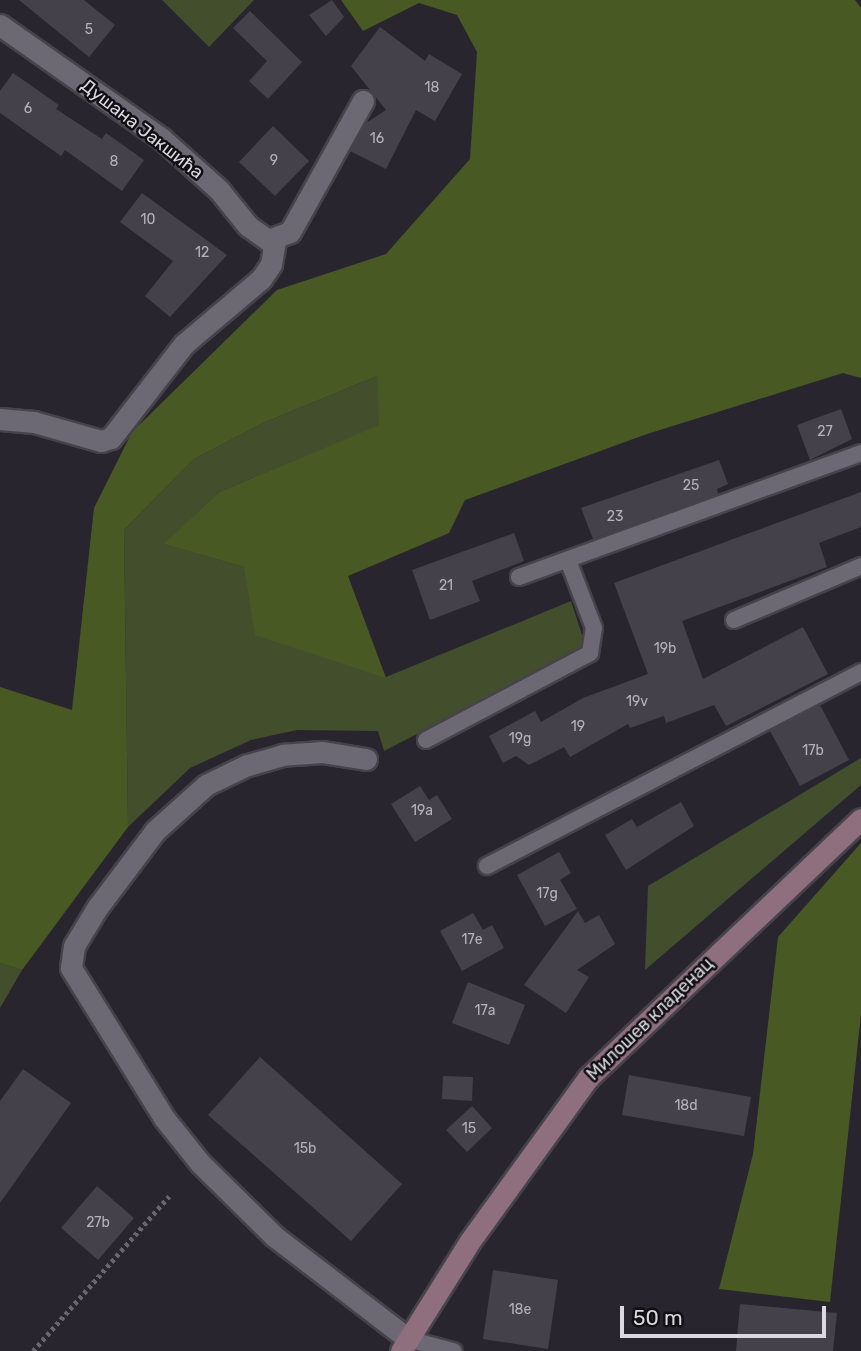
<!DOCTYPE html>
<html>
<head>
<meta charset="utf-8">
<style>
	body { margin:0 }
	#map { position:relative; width:861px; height:1351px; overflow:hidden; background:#29252e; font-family:Rubik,sans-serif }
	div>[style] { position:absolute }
	.green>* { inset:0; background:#434e2d }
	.forest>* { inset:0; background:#495923 }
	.building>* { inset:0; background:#45414b }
	.path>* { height:4.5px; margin-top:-2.25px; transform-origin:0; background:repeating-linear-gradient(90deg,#6a666e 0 3.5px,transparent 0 7px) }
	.roads { filter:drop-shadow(2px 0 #46434a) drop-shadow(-2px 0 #46434a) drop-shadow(0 2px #46434a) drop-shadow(0 -2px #46434a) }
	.lane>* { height:16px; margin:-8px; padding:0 8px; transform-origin:8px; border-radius:8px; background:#6d6974 }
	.street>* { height:21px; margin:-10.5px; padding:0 10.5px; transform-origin:10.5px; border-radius:10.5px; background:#6d6974 }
	.secondary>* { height:21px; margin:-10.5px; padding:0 10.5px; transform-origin:10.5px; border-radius:10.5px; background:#8f6e7e }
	span { translate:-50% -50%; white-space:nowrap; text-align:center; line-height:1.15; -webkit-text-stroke:5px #100f13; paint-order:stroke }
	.number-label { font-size:14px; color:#b6b2ba }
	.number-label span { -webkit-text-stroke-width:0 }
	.street-label { font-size:18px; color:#dbd8df }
	.scale { position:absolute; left:620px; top:1306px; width:206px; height:32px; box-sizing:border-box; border:4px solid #dbd8df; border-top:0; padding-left:9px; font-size:21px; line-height:24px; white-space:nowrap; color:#dbd8df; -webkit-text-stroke:5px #100f13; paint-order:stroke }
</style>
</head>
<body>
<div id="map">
	<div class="green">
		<div style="clip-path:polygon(162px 0,254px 0,209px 47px)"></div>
		<div style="clip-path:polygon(377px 376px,380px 425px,219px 492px,165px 544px,244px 567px,386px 677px,571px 601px,586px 647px,384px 751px,378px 731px,297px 730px,251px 740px,190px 768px,128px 827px,124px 530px,194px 459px,263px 423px)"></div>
		<div style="clip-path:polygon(861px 758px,861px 785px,645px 970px,648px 886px)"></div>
		<div style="clip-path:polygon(0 963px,22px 970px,0 1008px)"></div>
	</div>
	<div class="forest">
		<div style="clip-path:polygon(341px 0,855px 0,861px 8px,861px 378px,843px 373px,647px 434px,465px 500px,449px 533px,348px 576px,386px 678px,255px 635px,244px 567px,164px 544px,219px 492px,379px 425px,377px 376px,263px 423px,194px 459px,124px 530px,128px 827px,22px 970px,0 963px,0 687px,72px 710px,94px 508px,132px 432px,277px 290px,386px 254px,470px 159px,477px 52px,457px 15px,419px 3px,363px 31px)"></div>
		<div style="clip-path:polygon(861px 843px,861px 1014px,830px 1302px,719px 1289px,753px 1154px,778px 937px)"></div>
	</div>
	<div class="building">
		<div style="clip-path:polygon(19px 0,84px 0,115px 25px,89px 57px)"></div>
		<div style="clip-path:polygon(332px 0,344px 17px,326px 36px,309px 15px)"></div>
		<div style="clip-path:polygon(250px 11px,302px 62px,268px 99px,249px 81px,267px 61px,233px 28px)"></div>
		<div style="clip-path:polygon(380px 27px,425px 61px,429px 54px,462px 74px,435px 121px,416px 110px,386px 169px,350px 151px,366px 123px,386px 110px,351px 66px)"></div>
		<div style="clip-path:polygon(13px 73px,59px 105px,56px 109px,102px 139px,106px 133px,144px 160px,122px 191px,65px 150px,61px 156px,0 113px,0 91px)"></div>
		<div style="clip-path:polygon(273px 126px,309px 161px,275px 196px,239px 162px)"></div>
		<div style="clip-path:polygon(142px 193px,227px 255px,170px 317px,145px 296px,173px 261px,120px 222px)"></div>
		<div style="clip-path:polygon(841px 409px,852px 439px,810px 460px,797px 425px)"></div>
		<div style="clip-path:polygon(719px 460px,728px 484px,717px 489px,718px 494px,593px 539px,581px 508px)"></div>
		<div style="clip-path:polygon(861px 492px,861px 527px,819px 543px,827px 567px,682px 621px,703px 679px,803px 627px,828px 674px,726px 726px,714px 705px,666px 723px,664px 716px,630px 728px,628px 724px,570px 757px,564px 747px,529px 765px,516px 756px,503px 763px,489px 736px,535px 711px,541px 722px,583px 698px,648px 674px,614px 583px)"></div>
		<div style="clip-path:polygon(514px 533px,524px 561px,472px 581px,480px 601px,430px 620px,412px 570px)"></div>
		<div style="clip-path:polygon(820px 705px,849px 760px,800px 786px,770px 731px)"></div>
		<div style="clip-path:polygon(420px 786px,429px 800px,437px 795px,452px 819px,415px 842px,391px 804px)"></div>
		<div style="clip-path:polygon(681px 802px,694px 826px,626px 870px,605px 835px,632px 819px,637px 827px)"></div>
		<div style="clip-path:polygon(559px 852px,571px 873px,560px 880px,577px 909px,545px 926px,517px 875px)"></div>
		<div style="clip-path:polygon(578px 911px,585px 923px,599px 915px,615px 944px,577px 970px,589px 977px,566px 1013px,524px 985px)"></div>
		<div style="clip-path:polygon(473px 913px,483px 930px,492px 925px,504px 948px,462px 971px,440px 931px)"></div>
		<div style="clip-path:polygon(468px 982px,525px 1005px,509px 1045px,452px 1023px)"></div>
		<div style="clip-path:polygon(260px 1057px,402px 1184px,351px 1241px,208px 1115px)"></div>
		<div style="clip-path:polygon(23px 1069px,71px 1103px,0 1203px,0 1101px)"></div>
		<div style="clip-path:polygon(629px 1075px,751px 1097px,744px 1136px,622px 1115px)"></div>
		<div style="clip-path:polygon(443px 1076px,473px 1077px,472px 1101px,442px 1099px)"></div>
		<div style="clip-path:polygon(472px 1106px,492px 1128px,467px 1152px,446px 1130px)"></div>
		<div style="clip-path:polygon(97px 1186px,134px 1218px,98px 1260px,61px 1228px)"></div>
		<div style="clip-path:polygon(493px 1270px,558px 1280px,548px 1349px,483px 1339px)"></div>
		<div style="clip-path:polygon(740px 1304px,837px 1313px,833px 1351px,736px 1351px)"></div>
	</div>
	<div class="path">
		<div style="left:33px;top:1351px;width:206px;rotate:-48.7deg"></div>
	</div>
	<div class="roads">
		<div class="lane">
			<div style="left:519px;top:577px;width:364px;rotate:-19.9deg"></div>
			<div style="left:734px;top:620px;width:138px;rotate:-23deg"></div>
			<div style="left:426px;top:740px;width:186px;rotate:-27.9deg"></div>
			<div style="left:590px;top:653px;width:25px;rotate:-81deg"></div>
			<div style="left:594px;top:628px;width:70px;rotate:-111deg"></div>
			<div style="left:487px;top:866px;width:421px;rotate:-27.4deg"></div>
			<div style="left:408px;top:1339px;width:47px;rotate:14.9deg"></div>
		</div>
		<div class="street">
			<div style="left:0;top:25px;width:198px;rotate:35.1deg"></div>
			<div style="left:162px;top:139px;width:76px;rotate:41.8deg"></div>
			<div style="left:219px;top:190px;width:46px;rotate:51.1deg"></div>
			<div style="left:248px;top:226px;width:24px;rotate:35deg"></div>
			<div style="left:268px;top:240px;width:23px;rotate:-20deg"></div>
			<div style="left:290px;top:232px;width:150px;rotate:-60.9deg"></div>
			<div style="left:0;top:419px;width:34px;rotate:5deg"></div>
			<div style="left:34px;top:422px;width:70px;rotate:15.8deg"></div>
			<div style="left:101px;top:441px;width:10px;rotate:-17deg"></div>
			<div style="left:111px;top:438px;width:119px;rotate:-52.2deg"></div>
			<div style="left:184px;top:344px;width:101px;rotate:-40.2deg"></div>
			<div style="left:261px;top:279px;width:18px;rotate:-56deg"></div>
			<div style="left:271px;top:264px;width:23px;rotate:-80deg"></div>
			<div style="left:366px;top:759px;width:45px;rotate:-171deg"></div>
			<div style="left:322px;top:752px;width:39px;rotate:176deg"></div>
			<div style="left:283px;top:755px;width:37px;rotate:164deg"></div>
			<div style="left:247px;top:765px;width:46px;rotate:154deg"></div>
			<div style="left:206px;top:785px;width:69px;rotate:138deg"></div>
			<div style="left:155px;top:831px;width:96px;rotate:127deg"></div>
			<div style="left:97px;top:908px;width:44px;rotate:121.2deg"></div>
			<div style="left:74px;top:946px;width:22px;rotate:98deg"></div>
			<div style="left:71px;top:968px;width:176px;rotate:58.2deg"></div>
			<div style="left:164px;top:1118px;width:58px;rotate:51.3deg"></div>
			<div style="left:200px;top:1163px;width:104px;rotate:44.6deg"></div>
			<div style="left:274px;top:1236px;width:169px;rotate:37.5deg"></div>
		</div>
		<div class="secondary">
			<div style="left:401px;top:1351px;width:130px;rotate:-57.9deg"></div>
			<div style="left:470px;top:1241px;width:201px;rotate:-54.1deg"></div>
			<div style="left:588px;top:1078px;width:376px;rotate:-43.5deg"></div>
		</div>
	</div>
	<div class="number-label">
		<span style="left:89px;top:30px">5</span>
		<span style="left:432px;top:88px">18</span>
		<span style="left:28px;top:109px">6</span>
		<span style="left:377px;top:139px">16</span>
		<span style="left:274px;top:161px">9</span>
		<span style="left:114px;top:162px">8</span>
		<span style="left:148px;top:220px">10</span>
		<span style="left:202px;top:253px">12</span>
		<span style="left:825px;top:432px">27</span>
		<span style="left:691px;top:486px">25</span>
		<span style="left:615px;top:517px">23</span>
		<span style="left:446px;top:586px">21</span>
		<span style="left:665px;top:649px">19b</span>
		<span style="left:637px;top:702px">19v</span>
		<span style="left:578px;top:727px">19</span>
		<span style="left:520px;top:739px">19g</span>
		<span style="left:813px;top:751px">17b</span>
		<span style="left:422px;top:811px">19a</span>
		<span style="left:547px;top:894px">17g</span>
		<span style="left:472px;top:940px">17e</span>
		<span style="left:485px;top:1011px">17a</span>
		<span style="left:686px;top:1106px">18d</span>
		<span style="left:469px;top:1129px">15</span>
		<span style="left:305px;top:1149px">15b</span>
		<span style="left:98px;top:1223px">27b</span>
		<span style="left:520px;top:1310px">18e</span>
	</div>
	<div class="street-label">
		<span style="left:142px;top:129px;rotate:38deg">Душана Јакшића</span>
		<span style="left:650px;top:1019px;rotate:-44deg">Милошев кладенац</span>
	</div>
	<div class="scale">50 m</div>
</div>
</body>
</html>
